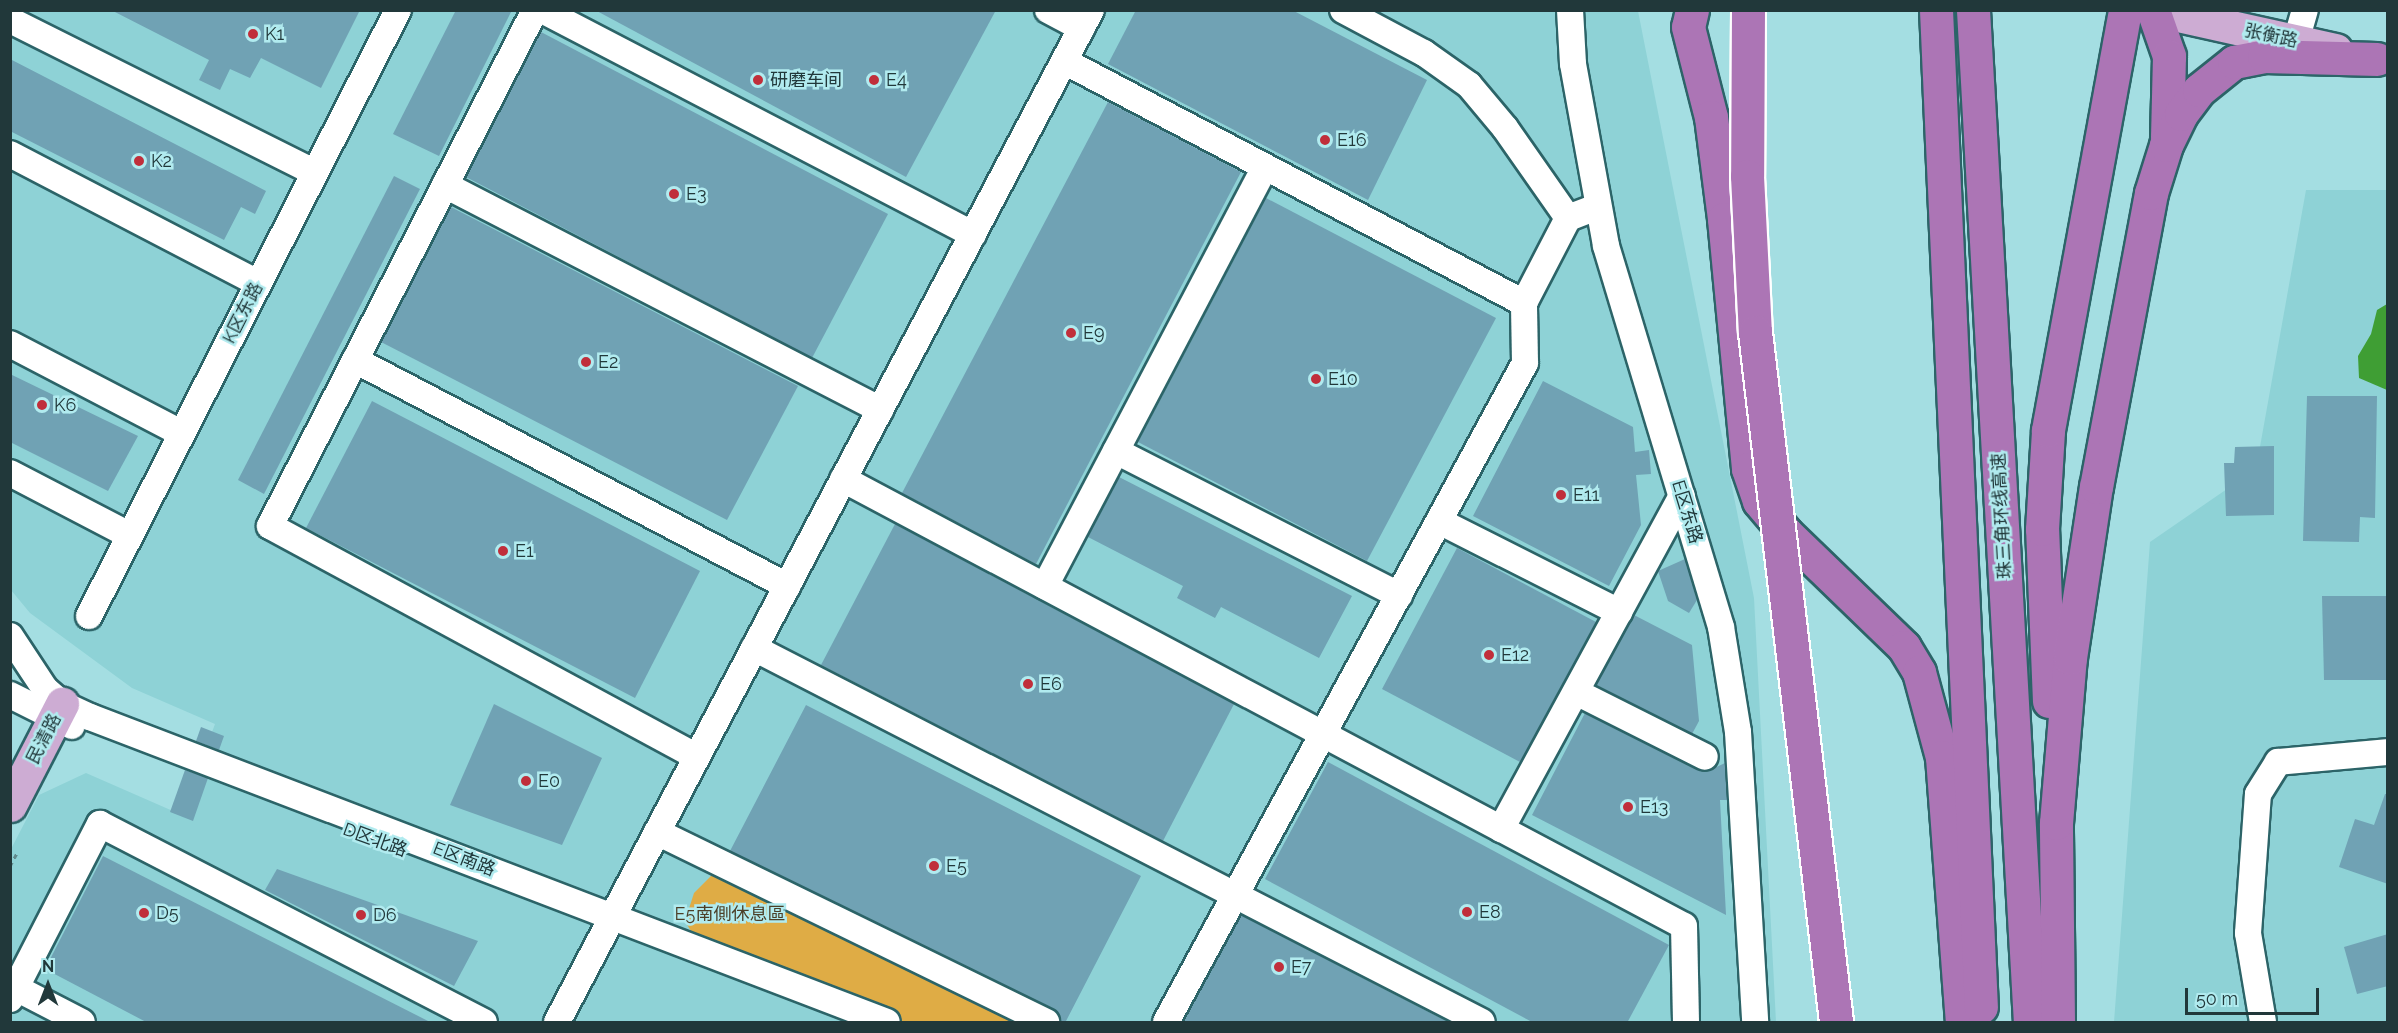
<!DOCTYPE html>
<html>
<head>
<meta charset="utf-8">
<style>
	body { margin:0 }
	#map { position:relative; width:2398px; height:1033px; overflow:hidden; background:#a4dee2; font-family:Raleway,"Noto Sans SC",sans-serif }
	div>[style] { position:absolute }
	.built>* { inset:0; background:#8ed2d6 }
	.green>* { inset:0; background:#dfac45 }
	.water>* { inset:0; background:#3f9e34 }
	.building>* { inset:0; background:#70a2b4 }
	.path>* { height:3px; margin-top:-1.5px; transform-origin:0; background:repeating-linear-gradient(90deg,#61898c 0 4.5px,transparent 0 9px) }
	.roads { filter:drop-shadow(2px 0 #2c6468) drop-shadow(-2px 0 #2c6468) drop-shadow(0 2px #2c6468) drop-shadow(0 -2px #2c6468) }
	.minor>* { height:26px; margin:-13px; padding:0 13px; transform-origin:13px; border-radius:13px; background:#fff }
	.major>* { height:33px; margin:-16.5px; padding:0 16.5px; transform-origin:16.5px; border-radius:16.5px; background:#cdacd3 }
	.highway>* { height:33px; margin:-16.5px; padding:0 16.5px; transform-origin:16.5px; border-radius:16.5px; background:#ac75b5 }
	.bridges { filter:drop-shadow(2px 0 #fff) drop-shadow(-2px 0 #fff) drop-shadow(0 2px #fff) drop-shadow(0 -2px #fff) }
	.highway-bridge>* { height:33px; margin:-16.5px; padding:0 16.5px; transform-origin:16.5px; border-radius:16.5px; background:#ac75b5 }
	.dots>* { width:16px; height:16px; translate:-50% -50%; box-sizing:border-box; border:3px solid #b1ebef; border-radius:50% }
	span { translate:-50% -50%; white-space:nowrap; text-align:center; line-height:1.15; -webkit-text-stroke:5px #b1ebef; paint-order:stroke }
	.poi-label { font-size:18px; color:#21383a }
	.left { translate:0 -50%; text-align:left }
	.street-label { font-size:18px; color:#21383a }
	.park-label { font-size:18px; color:#4c3f28 }
	.frame { position:absolute; inset:0; border:12px solid #21383a; pointer-events:none }
	.north { position:absolute; left:18px; top:955px; width:60px; height:60px; -webkit-text-stroke:4px #b1ebef; paint-order:stroke; rotate:0deg; font-size:16px; font-weight:700; line-height:24px; text-align:center; color:#21383a }
	.north::after { content:''; display:block; margin:auto; width:21px; height:27px; background:#21383a; clip-path:polygon(50% 0,100% 100%,50% 72%,0 100%) }
	.scale { position:absolute; left:2185px; top:988px; width:134px; height:27px; box-sizing:border-box; border:3px solid #21383a; border-top:0; padding-left:8px; font-size:18px; line-height:21px; white-space:nowrap; color:#21383a; -webkit-text-stroke:4px #b1ebef; paint-order:stroke }
</style>
</head>
<body>
<div id="map">
	<div class="built">
		<div style="clip-path:polygon(11px 11px,1638px 11px,1754px 598px,1776px 1022px,11px 1022px,10px 851px,39px 795px,86px 773px,182px 815px,215px 724px,132px 688px,30px 613px,11px 590px)"></div>
		<div style="clip-path:polygon(2306px 190px,2387px 190px,2387px 1022px,2114px 1022px,2150px 542px,2256px 469px)"></div>
	</div>
	<div class="green">
		<div style="clip-path:polygon(718px 869px,1036px 1022px,904px 1022px,695px 938px,685px 921px,694px 893px)"></div>
	</div>
	<div class="water">
		<div style="clip-path:polygon(2387px 304px,2387px 390px,2359px 378px,2358px 356px,2371px 334px,2377px 310px)"></div>
	</div>
	<div class="building">
		<div style="clip-path:polygon(111px 10px,360px 10px,321px 88px,261px 58px,250px 78px,230px 69px,220px 90px,199px 80px,209px 60px)"></div>
		<div style="clip-path:polygon(456px 10px,512px 10px,439px 156px,393px 134px)"></div>
		<div style="clip-path:polygon(595px 10px,996px 10px,906px 177px)"></div>
		<div style="clip-path:polygon(1136px 10px,1292px 10px,1427px 80px,1368px 200px,1108px 64px)"></div>
		<div style="clip-path:polygon(541px 32px,888px 214px,812px 358px,466px 177px)"></div>
		<div style="clip-path:polygon(10px 59px,266px 191px,255px 214px,241px 207px,224px 240px,10px 131px)"></div>
		<div style="clip-path:polygon(1108px 102px,1241px 172px,1036px 564px,902px 493px)"></div>
		<div style="clip-path:polygon(394px 176px,420px 189px,264px 494px,238px 480px)"></div>
		<div style="clip-path:polygon(1266px 198px,1496px 318px,1367px 561px,1138px 442px)"></div>
		<div style="clip-path:polygon(451px 207px,798px 386px,727px 520px,381px 342px)"></div>
		<div style="clip-path:polygon(10px 374px,138px 436px,108px 491px,10px 442px)"></div>
		<div style="clip-path:polygon(1543px 381px,1633px 427px,1635px 452px,1649px 450px,1651px 474px,1636px 475px,1641px 525px,1609px 586px,1473px 516px)"></div>
		<div style="clip-path:polygon(2307px 396px,2377px 396px,2375px 518px,2360px 517px,2359px 542px,2303px 541px)"></div>
		<div style="clip-path:polygon(372px 401px,700px 571px,635px 698px,306px 528px)"></div>
		<div style="clip-path:polygon(2274px 446px,2274px 515px,2226px 516px,2224px 463px,2234px 463px,2235px 447px)"></div>
		<div style="clip-path:polygon(1119px 477px,1352px 596px,1319px 658px,1221px 607px,1215px 618px,1177px 598px,1183px 586px,1088px 537px)"></div>
		<div style="clip-path:polygon(895px 524px,1234px 704px,1163px 841px,821px 665px)"></div>
		<div style="clip-path:polygon(1457px 548px,1596px 622px,1520px 762px,1382px 689px)"></div>
		<div style="clip-path:polygon(1685px 559px,1697px 600px,1689px 613px,1668px 601px,1658px 571px)"></div>
		<div style="clip-path:polygon(2322px 596px,2388px 596px,2388px 680px,2324px 680px)"></div>
		<div style="clip-path:polygon(1634px 615px,1692px 645px,1699px 721px,1692px 734px,1596px 685px)"></div>
		<div style="clip-path:polygon(494px 704px,602px 758px,562px 845px,450px 805px)"></div>
		<div style="clip-path:polygon(806px 705px,1141px 876px,1065px 1023px,1061px 1023px,1053px 1009px,730px 851px)"></div>
		<div style="clip-path:polygon(1585px 713px,1698px 770px,1706px 772px,1725px 763px,1727px 800px,1720px 800px,1726px 915px,1532px 815px)"></div>
		<div style="clip-path:polygon(201px 727px,224px 736px,219px 750px,196px 741px)"></div>
		<div style="clip-path:polygon(1328px 762px,1669px 945px,1627px 1023px,1534px 1023px,1265px 879px)"></div>
		<div style="clip-path:polygon(185px 770px,208px 778px,193px 821px,170px 812px)"></div>
		<div style="clip-path:polygon(2385px 794px,2388px 794px,2388px 884px,2339px 867px,2355px 819px,2374px 825px)"></div>
		<div style="clip-path:polygon(103px 856px,432px 1023px,148px 1023px,45px 969px)"></div>
		<div style="clip-path:polygon(277px 869px,478px 941px,454px 986px,265px 890px)"></div>
		<div style="clip-path:polygon(1241px 915px,1450px 1023px,1183px 1023px)"></div>
		<div style="clip-path:polygon(2388px 934px,2388px 986px,2357px 994px,2344px 947px)"></div>
	</div>
	<div class="path">
		<div style="left:10px;top:866px;width:15px;rotate:-62deg"></div>
	</div>
	<div class="roads">
		<div class="minor">
			<div style="left:535px;top:10px;width:580px;rotate:117.18deg"></div>
			<div style="left:270px;top:526px;width:485px;rotate:28.4deg"></div>
			<div style="left:542px;top:10px;width:486px;rotate:27.5deg"></div>
			<div style="left:1048px;top:10px;width:38px;rotate:28deg"></div>
			<div style="left:1343px;top:10px;width:92px;rotate:28deg"></div>
			<div style="left:1424px;top:53px;width:55px;rotate:35.4deg"></div>
			<div style="left:1469px;top:85px;width:56px;rotate:50.1deg"></div>
			<div style="left:1505px;top:128px;width:110px;rotate:55deg"></div>
			<div style="left:1570px;top:10px;width:54px;rotate:86.8deg"></div>
			<div style="left:1573px;top:64px;width:185px;rotate:79.7deg"></div>
			<div style="left:1606px;top:246px;width:398px;rotate:73.2deg"></div>
			<div style="left:1721px;top:627px;width:106px;rotate:80.8deg"></div>
			<div style="left:1738px;top:732px;width:290px;rotate:86.6deg"></div>
			<div style="left:10px;top:20px;width:341px;rotate:26.6deg"></div>
			<div style="left:2296px;top:41px;width:32px;rotate:-74deg"></div>
			<div style="left:1064px;top:61px;width:520px;rotate:27.75deg"></div>
			<div style="left:10px;top:154px;width:280px;rotate:27.5deg"></div>
			<div style="left:445px;top:185px;width:490px;rotate:27.3deg"></div>
			<div style="left:10px;top:344px;width:193px;rotate:27.5deg"></div>
			<div style="left:355px;top:360px;width:488px;rotate:27.6deg"></div>
			<div style="left:1116px;top:451px;width:318px;rotate:27deg"></div>
			<div style="left:10px;top:473px;width:134px;rotate:27.5deg"></div>
			<div style="left:843px;top:479px;width:952px;rotate:27.99deg"></div>
			<div style="left:1684px;top:926px;width:96px;rotate:88.8deg"></div>
			<div style="left:1439px;top:521px;width:202px;rotate:26.8deg"></div>
			<div style="left:1045px;top:586px;width:473px;rotate:-62.3deg"></div>
			<div style="left:89px;top:616px;width:680px;rotate:-62.98deg"></div>
			<div style="left:10px;top:636px;width:64px;rotate:56.6deg"></div>
			<div style="left:45px;top:689px;width:17px;rotate:69deg"></div>
			<div style="left:754px;top:648px;width:818px;rotate:27.19deg"></div>
			<div style="left:45px;top:689px;width:23px;rotate:41deg"></div>
			<div style="left:62px;top:704px;width:31px;rotate:25deg"></div>
			<div style="left:90px;top:717px;width:853px;rotate:20.94deg"></div>
			<div style="left:1576px;top:692px;width:144px;rotate:26.7deg"></div>
			<div style="left:10px;top:695px;width:69px;rotate:26.6deg"></div>
			<div style="left:1501px;top:829px;width:379px;rotate:-61.5deg"></div>
			<div style="left:657px;top:832px;width:433px;rotate:26deg"></div>
			<div style="left:16px;top:988px;width:74px;rotate:27.3deg"></div>
			<div style="left:10px;top:999px;width:197px;rotate:-62.8deg"></div>
			<div style="left:100px;top:824px;width:432px;rotate:27.3deg"></div>
			<div style="left:557px;top:1022px;width:1144px;rotate:-62.18deg"></div>
			<div style="left:1166px;top:1022px;width:750px;rotate:-61.42deg"></div>
			<div style="left:1525px;top:363px;width:60px;rotate:-91deg"></div>
			<div style="left:1524px;top:303px;width:96px;rotate:-62.6deg"></div>
			<div style="left:1568px;top:218px;width:31px;rotate:-21deg"></div>
			<div style="left:2263px;top:1022px;width:90px;rotate:-99.6deg"></div>
			<div style="left:2248px;top:933px;width:139px;rotate:-85.9deg"></div>
			<div style="left:2258px;top:794px;width:38px;rotate:-58deg"></div>
			<div style="left:2278px;top:762px;width:110px;rotate:-5.2deg"></div>
		</div>
		<div class="major">
			<div style="left:2155px;top:10px;width:185px;rotate:12.5deg"></div>
			<div style="left:10px;top:805px;width:114px;rotate:-62.8deg"></div>
		</div>
		<div class="highway">
			<div style="left:1692px;top:10px;width:17px;rotate:103deg"></div>
			<div style="left:1688px;top:27px;width:93px;rotate:75.7deg"></div>
			<div style="left:1711px;top:117px;width:103px;rotate:82.7deg"></div>
			<div style="left:1724px;top:219px;width:251px;rotate:84.5deg"></div>
			<div style="left:1748px;top:469px;width:34px;rotate:71deg"></div>
			<div style="left:1759px;top:501px;width:42px;rotate:49.8deg"></div>
			<div style="left:1786px;top:533px;width:164px;rotate:44deg"></div>
			<div style="left:1904px;top:647px;width:29px;rotate:59deg"></div>
			<div style="left:1919px;top:672px;width:88px;rotate:74.9deg"></div>
			<div style="left:1942px;top:757px;width:266px;rotate:85.7deg"></div>
			<div style="left:1936px;top:10px;width:998px;rotate:87.42deg"></div>
			<div style="left:1973px;top:10px;width:1014px;rotate:86.78deg"></div>
			<div style="left:2153px;top:10px;width:49px;rotate:70.8deg"></div>
			<div style="left:2169px;top:56px;width:81px;rotate:91.4deg"></div>
			<div style="left:2049px;top:701px;width:172px;rotate:-92.3deg"></div>
			<div style="left:2042px;top:529px;width:99px;rotate:-86.5deg"></div>
			<div style="left:2048px;top:430px;width:427px;rotate:-79.6deg"></div>
			<div style="left:2058px;top:1022px;width:199px;rotate:-90.6deg"></div>
			<div style="left:2056px;top:823px;width:166px;rotate:-85.2deg"></div>
			<div style="left:2070px;top:658px;width:173px;rotate:-81.4deg"></div>
			<div style="left:2096px;top:487px;width:299px;rotate:-79.4deg"></div>
			<div style="left:2151px;top:193px;width:50px;rotate:-72.6deg"></div>
			<div style="left:2166px;top:145px;width:34px;rotate:-64deg"></div>
			<div style="left:2181px;top:114px;width:30px;rotate:-53deg"></div>
			<div style="left:2199px;top:90px;width:45px;rotate:-38.7deg"></div>
			<div style="left:2234px;top:62px;width:31px;rotate:-11deg"></div>
			<div style="left:2264px;top:56px;width:113px;rotate:1.5deg"></div>
		</div>
	</div>
	<div class="bridges">
		<div class="highway-bridge">
			<div style="left:1748px;top:10px;width:166px;rotate:90.3deg"></div>
			<div style="left:1747px;top:176px;width:156px;rotate:87.1deg"></div>
			<div style="left:1755px;top:332px;width:695px;rotate:83.3deg"></div>
		</div>
	</div>
	<div class="dots">
		<div style="left:253px;top:34px;background:#c02f3b"></div>
		<div style="left:758px;top:80px;background:#c02f3b"></div>
		<div style="left:874px;top:80px;background:#c02f3b"></div>
		<div style="left:1325px;top:140px;background:#c02f3b"></div>
		<div style="left:139px;top:161px;background:#c02f3b"></div>
		<div style="left:674px;top:194px;background:#c02f3b"></div>
		<div style="left:1071px;top:333px;background:#c02f3b"></div>
		<div style="left:586px;top:362px;background:#c02f3b"></div>
		<div style="left:1316px;top:379px;background:#c02f3b"></div>
		<div style="left:42px;top:405px;background:#c02f3b"></div>
		<div style="left:1561px;top:495px;background:#c02f3b"></div>
		<div style="left:503px;top:551px;background:#c02f3b"></div>
		<div style="left:1489px;top:655px;background:#c02f3b"></div>
		<div style="left:1028px;top:684px;background:#c02f3b"></div>
		<div style="left:526px;top:781px;background:#c02f3b"></div>
		<div style="left:1628px;top:807px;background:#c02f3b"></div>
		<div style="left:934px;top:866px;background:#c02f3b"></div>
		<div style="left:1467px;top:912px;background:#c02f3b"></div>
		<div style="left:144px;top:913px;background:#c02f3b"></div>
		<div style="left:361px;top:915px;background:#c02f3b"></div>
		<div style="left:1279px;top:967px;background:#c02f3b"></div>
	</div>
	<div class="poi-label">
		<span class="left" style="left:265px;top:34px">K1</span>
		<span class="left" style="left:770px;top:80px">研磨车间</span>
		<span class="left" style="left:886px;top:80px">E4</span>
		<span class="left" style="left:1337px;top:140px">E16</span>
		<span class="left" style="left:151px;top:161px">K2</span>
		<span class="left" style="left:686px;top:194px">E3</span>
		<span class="left" style="left:1083px;top:333px">E9</span>
		<span class="left" style="left:598px;top:362px">E2</span>
		<span class="left" style="left:1328px;top:379px">E10</span>
		<span class="left" style="left:54px;top:405px">K6</span>
		<span class="left" style="left:1573px;top:495px">E11</span>
		<span class="left" style="left:515px;top:551px">E1</span>
		<span class="left" style="left:1501px;top:655px">E12</span>
		<span class="left" style="left:1040px;top:684px">E6</span>
		<span class="left" style="left:538px;top:781px">E0</span>
		<span class="left" style="left:1640px;top:807px">E13</span>
		<span class="left" style="left:946px;top:866px">E5</span>
		<span class="left" style="left:1479px;top:912px">E8</span>
		<span class="left" style="left:156px;top:913px">D5</span>
		<span class="left" style="left:373px;top:915px">D6</span>
		<span class="left" style="left:1291px;top:967px">E7</span>
	</div>
	<div class="street-label">
		<span style="left:2271px;top:36px;rotate:12deg">张衡路</span>
		<span style="left:243px;top:313px;rotate:-63deg">K区东路</span>
		<span style="left:1687px;top:512px;rotate:73deg">E区东路</span>
		<span style="left:2002px;top:516px;rotate:-93deg">珠三角环线高速</span>
		<span style="left:44px;top:739px;rotate:-63deg">民清路</span>
		<span style="left:375px;top:840px;rotate:20deg">D区北路</span>
		<span style="left:464px;top:859px;rotate:21deg">E区南路</span>
	</div>
	<div class="park-label">
		<span style="left:730px;top:914px">E5南側休息區</span>
	</div>
	<div class="frame"></div>
	<div class="north">N</div>
	<div class="scale">50 m</div>
</div>
</body>
</html>
